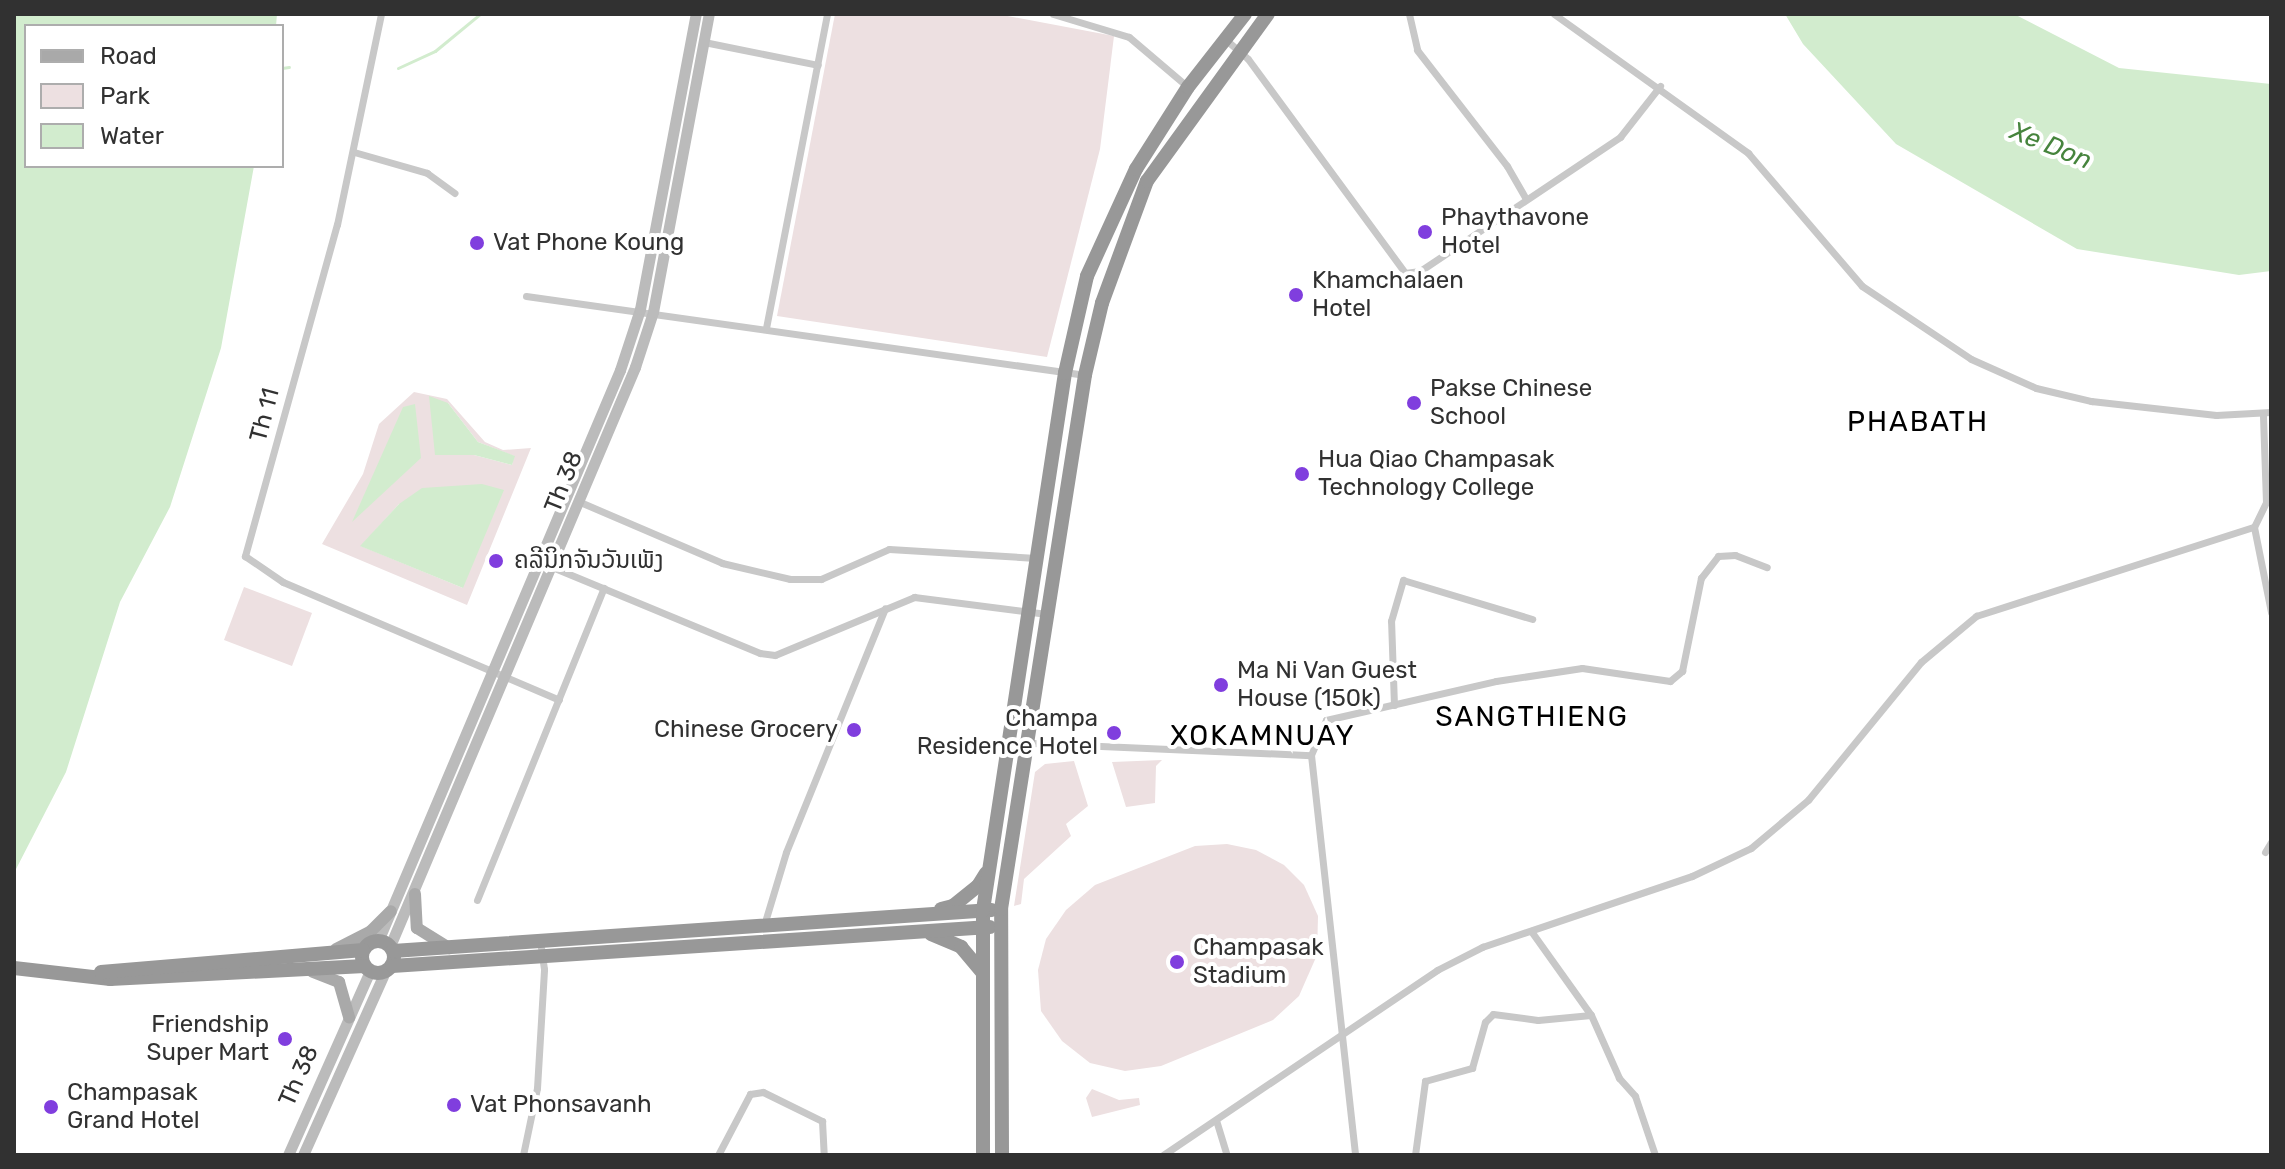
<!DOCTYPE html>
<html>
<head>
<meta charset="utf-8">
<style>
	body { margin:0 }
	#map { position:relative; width:2285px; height:1169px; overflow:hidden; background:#fff; font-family:Rubik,"Noto Sans Lao",sans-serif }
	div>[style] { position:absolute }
	.green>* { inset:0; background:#ede0e1 }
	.water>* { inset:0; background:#d2ecce }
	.stream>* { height:3px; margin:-1.5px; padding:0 1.5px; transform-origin:1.5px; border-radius:1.5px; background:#d2ecce }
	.street>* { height:7px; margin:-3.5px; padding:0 3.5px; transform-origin:3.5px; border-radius:3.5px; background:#c8c8c8 }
	.secondary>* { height:11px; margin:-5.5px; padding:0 5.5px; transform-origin:5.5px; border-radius:5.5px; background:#bbb }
	.primary>* { height:12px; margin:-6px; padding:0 6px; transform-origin:6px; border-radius:6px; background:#a9a9a9 }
	.highway>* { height:14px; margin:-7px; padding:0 7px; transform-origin:7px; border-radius:7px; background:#989898 }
	.highway>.ring { margin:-7px; padding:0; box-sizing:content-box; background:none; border:14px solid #989898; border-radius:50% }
	.dots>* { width:22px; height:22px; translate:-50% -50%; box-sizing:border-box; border:4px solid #fff; border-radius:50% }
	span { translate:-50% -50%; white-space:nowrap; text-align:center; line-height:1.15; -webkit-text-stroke:8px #fff; paint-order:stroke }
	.poi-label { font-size:24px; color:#313131 }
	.left { translate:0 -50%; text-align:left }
	.right { translate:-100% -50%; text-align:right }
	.street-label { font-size:24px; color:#313131 }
	.water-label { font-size:26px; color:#46843d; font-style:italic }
	.quarter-label { font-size:28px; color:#000; letter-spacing:2px }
	.frame { position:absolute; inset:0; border:16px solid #313131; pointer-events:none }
	.legend { position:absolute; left:24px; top:24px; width:260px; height:144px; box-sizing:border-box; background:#fff; border:2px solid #adadad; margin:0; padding:10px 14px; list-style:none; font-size:24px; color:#313131 }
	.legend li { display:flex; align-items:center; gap:16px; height:40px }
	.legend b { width:40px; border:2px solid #adadad }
</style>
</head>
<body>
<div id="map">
	<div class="green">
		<div style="clip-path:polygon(835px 14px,997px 14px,1114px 36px,1100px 149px,1047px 357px,777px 316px)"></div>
		<div style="clip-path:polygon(evenodd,414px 392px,447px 399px,485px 442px,503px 450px,531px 448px,467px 605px,322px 544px,363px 474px,379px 424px,414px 392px,448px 403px,478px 442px,514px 456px,512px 465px,474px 455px,435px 455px,448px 403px,414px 392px,399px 504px,463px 588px,361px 546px,399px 504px)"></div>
		<div style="clip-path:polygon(244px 587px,312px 613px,292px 666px,224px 640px)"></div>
		<div style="clip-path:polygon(1162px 760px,1156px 766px,1155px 803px,1126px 807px,1112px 762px)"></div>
		<div style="clip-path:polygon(1074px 761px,1088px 806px,1066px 824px,1071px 836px,1024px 879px,1021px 904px,1014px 906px,1035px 772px,1045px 764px)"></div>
		<div style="clip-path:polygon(1227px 844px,1256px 850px,1284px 865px,1304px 885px,1318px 916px,1317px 955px,1299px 996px,1273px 1020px,1161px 1066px,1125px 1071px,1090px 1063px,1062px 1041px,1041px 1011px,1038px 970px,1046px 939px,1066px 910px,1095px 885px,1195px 846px)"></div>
		<div style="clip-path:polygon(1092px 1089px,1119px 1100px,1139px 1098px,1140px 1105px,1092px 1117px,1086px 1098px)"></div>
	</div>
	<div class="water">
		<div style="clip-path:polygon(14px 14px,277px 14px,276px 26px,26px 26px,26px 166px,254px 166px,221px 348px,170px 507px,120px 602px,66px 772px,14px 873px)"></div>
		<div style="clip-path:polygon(1785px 14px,2014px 14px,2119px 68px,2271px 84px,2271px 271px,2239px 275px,2077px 249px,1896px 144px,1803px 44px)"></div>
		<div style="clip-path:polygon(429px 396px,448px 403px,478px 442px,515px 456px,512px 465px,474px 455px,435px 455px)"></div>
		<div style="clip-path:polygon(415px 404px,421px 458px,352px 522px,403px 407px)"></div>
		<div style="clip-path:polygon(482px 484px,504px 490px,463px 588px,360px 546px,399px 504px,422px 488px)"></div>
	</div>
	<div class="stream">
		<div style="left:282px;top:68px;width:7px;rotate:-8deg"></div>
		<div style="left:398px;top:68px;width:41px;rotate:-24.7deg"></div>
		<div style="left:435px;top:51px;width:58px;rotate:-39.4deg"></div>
	</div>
	<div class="street">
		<div style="left:381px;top:14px;width:215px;rotate:101.8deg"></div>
		<div style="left:337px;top:224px;width:345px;rotate:105.5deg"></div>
		<div style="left:245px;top:556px;width:46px;rotate:34.4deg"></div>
		<div style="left:283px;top:582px;width:300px;rotate:23.1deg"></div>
		<div style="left:1053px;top:14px;width:79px;rotate:16.8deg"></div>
		<div style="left:1129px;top:37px;width:77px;rotate:40.3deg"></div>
		<div style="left:1409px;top:14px;width:37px;rotate:77deg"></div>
		<div style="left:1417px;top:50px;width:147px;rotate:52.2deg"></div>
		<div style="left:1507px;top:166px;width:38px;rotate:60deg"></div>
		<div style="left:1554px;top:14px;width:239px;rotate:35.6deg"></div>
		<div style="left:1748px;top:153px;width:175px;rotate:49.4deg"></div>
		<div style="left:1862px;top:286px;width:131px;rotate:33.8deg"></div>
		<div style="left:1971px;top:359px;width:71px;rotate:24deg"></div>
		<div style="left:2036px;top:388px;width:57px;rotate:13.3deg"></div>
		<div style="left:2091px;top:401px;width:126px;rotate:6.4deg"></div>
		<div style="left:2216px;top:415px;width:55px;rotate:-3.1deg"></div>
		<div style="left:1225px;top:39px;width:30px;rotate:41deg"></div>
		<div style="left:1248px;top:59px;width:265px;rotate:53.7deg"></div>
		<div style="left:1405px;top:273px;width:15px;rotate:-8deg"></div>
		<div style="left:1420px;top:271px;width:241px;rotate:-33.8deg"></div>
		<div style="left:1620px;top:137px;width:65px;rotate:-51.9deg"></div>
		<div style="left:704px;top:42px;width:116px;rotate:11.4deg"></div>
		<div style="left:354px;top:152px;width:76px;rotate:16deg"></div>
		<div style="left:427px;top:173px;width:34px;rotate:36deg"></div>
		<div style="left:526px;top:296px;width:565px;rotate:8.04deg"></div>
		<div style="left:766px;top:328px;width:320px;rotate:-79deg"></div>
		<div style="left:580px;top:502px;width:155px;rotate:23.2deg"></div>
		<div style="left:722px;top:563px;width:70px;rotate:13.2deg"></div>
		<div style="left:790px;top:579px;width:31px"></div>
		<div style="left:821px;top:579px;width:74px;rotate:-23.8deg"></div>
		<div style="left:889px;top:549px;width:147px;rotate:3.5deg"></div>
		<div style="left:2254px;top:527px;width:87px;rotate:78.7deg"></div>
		<div style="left:552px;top:567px;width:225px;rotate:22.5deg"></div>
		<div style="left:760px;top:653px;width:15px;rotate:8deg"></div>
		<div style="left:775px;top:655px;width:151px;rotate:-22.6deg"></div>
		<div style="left:914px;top:597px;width:134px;rotate:7.3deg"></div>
		<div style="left:1394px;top:705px;width:84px;rotate:-92deg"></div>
		<div style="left:1391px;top:621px;width:43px;rotate:-73.7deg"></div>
		<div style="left:1403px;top:580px;width:135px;rotate:16.8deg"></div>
		<div style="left:1010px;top:742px;width:301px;rotate:2.5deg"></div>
		<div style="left:1311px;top:755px;width:38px;rotate:-67deg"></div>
		<div style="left:1326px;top:720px;width:174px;rotate:-12.9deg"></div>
		<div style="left:1496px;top:681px;width:87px;rotate:-8.6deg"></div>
		<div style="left:1582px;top:668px;width:89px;rotate:8.4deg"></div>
		<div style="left:1670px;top:681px;width:16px;rotate:-40deg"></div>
		<div style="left:1682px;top:671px;width:95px;rotate:-78.5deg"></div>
		<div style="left:1701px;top:578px;width:28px;rotate:-52deg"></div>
		<div style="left:1718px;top:556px;width:17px;rotate:-3deg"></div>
		<div style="left:1735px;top:555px;width:34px;rotate:21deg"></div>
		<div style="left:1311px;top:755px;width:402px;rotate:83.7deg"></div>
		<div style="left:2265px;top:852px;width:12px;rotate:-59deg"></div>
		<div style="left:477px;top:900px;width:337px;rotate:-67.9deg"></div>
		<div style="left:764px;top:925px;width:76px;rotate:-73.2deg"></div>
		<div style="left:786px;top:852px;width:263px;rotate:-67.9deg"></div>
		<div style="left:1531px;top:931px;width:103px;rotate:54.5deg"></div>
		<div style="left:1591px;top:1015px;width:69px;rotate:66deg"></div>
		<div style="left:1619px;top:1078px;width:24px;rotate:48deg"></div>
		<div style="left:1635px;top:1096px;width:62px;rotate:71.3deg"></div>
		<div style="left:1216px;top:1120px;width:37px;rotate:73deg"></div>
		<div style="left:523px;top:1155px;width:68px;rotate:-78.2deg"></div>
		<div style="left:537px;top:1088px;width:119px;rotate:-86.6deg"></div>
		<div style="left:544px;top:969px;width:27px;rotate:-98deg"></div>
		<div style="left:718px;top:1155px;width:69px;rotate:-62.3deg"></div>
		<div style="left:750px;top:1094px;width:13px;rotate:-9deg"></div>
		<div style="left:763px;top:1092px;width:66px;rotate:26.2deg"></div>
		<div style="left:822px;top:1121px;width:34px;rotate:87deg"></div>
		<div style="left:1163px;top:1155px;width:331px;rotate:-34deg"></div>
		<div style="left:1437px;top:970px;width:51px;rotate:-27.1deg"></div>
		<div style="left:1482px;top:947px;width:222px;rotate:-18.7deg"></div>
		<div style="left:1692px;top:876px;width:65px;rotate:-25.4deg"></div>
		<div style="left:1751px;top:848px;width:75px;rotate:-40.1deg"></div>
		<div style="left:1808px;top:800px;width:178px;rotate:-50.7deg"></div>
		<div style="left:1921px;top:662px;width:72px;rotate:-39.9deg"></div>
		<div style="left:1976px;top:616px;width:292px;rotate:-17.8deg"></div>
		<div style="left:2254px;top:527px;width:28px;rotate:-64deg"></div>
		<div style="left:2266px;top:502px;width:88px;rotate:-92deg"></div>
		<div style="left:1415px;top:1155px;width:75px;rotate:-82.3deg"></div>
		<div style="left:1425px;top:1081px;width:49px;rotate:-15.5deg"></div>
		<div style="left:1472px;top:1068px;width:48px;rotate:-74.2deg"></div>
		<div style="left:1485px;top:1022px;width:11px;rotate:-45deg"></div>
		<div style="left:1493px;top:1014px;width:45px;rotate:7.6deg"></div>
		<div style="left:1538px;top:1020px;width:53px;rotate:-5.4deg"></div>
	</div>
	<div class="secondary">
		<div style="left:378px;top:941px;width:620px;rotate:-67.03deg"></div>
		<div style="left:620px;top:370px;width:64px;rotate:-71.8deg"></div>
		<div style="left:640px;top:309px;width:300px;rotate:-79.3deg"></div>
		<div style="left:390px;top:946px;width:629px;rotate:-67.06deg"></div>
		<div style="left:635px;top:367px;width:58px;rotate:-71.9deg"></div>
		<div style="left:653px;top:312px;width:303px;rotate:-79.4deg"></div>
		<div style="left:288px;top:1155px;width:201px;rotate:-66deg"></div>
		<div style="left:303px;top:1155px;width:201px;rotate:-65.9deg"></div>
	</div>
	<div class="primary">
		<div style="left:415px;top:894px;width:34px;rotate:87deg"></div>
		<div style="left:417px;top:928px;width:38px;rotate:32deg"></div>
		<div style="left:336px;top:949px;width:39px;rotate:-27deg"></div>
		<div style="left:371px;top:931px;width:28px;rotate:-45deg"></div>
		<div style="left:313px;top:972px;width:28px;rotate:21deg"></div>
		<div style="left:339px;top:982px;width:37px;rotate:74deg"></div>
	</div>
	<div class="highway">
		<div style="left:941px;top:909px;width:12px;rotate:-14deg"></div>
		<div style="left:953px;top:906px;width:32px;rotate:-39deg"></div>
		<div style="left:978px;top:886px;width:15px;rotate:-58deg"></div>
		<div style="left:931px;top:934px;width:33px;rotate:23deg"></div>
		<div style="left:961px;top:947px;width:34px;rotate:50deg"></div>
		<div class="ring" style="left:362px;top:941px;width:18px;height:18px"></div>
		<div style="left:393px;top:951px;width:600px;rotate:-3.92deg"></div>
		<div style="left:392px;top:966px;width:599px;rotate:-3.73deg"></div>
		<div style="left:14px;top:968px;width:97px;rotate:6.5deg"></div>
		<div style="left:110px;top:979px;width:255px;rotate:-2.9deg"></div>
		<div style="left:101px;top:972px;width:263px;rotate:-4.8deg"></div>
		<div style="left:983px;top:1155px;width:245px;rotate:-90deg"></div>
		<div style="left:983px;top:910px;width:543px;rotate:-81.32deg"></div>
		<div style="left:1065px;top:373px;width:99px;rotate:-77.2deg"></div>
		<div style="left:1087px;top:276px;width:118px;rotate:-65.4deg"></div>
		<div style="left:1136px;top:169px;width:97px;rotate:-57.6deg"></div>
		<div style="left:1188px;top:87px;width:93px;rotate:-52deg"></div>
		<div style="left:1002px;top:1155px;width:246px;rotate:-90.2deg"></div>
		<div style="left:1001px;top:909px;width:541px;rotate:-81.06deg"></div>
		<div style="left:1085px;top:375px;width:74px;rotate:-76.7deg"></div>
		<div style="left:1102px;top:303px;width:130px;rotate:-69.8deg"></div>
		<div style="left:1147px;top:181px;width:206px;rotate:-54.1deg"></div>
	</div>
	<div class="dots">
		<div style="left:1425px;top:232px;background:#803ede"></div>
		<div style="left:477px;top:243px;background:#803ede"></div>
		<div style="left:1296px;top:295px;background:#803ede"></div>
		<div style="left:1414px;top:403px;background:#803ede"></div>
		<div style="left:1302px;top:474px;background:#803ede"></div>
		<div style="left:496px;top:561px;background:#803ede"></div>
		<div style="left:1221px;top:685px;background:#803ede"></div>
		<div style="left:854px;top:730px;background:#803ede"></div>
		<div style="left:1114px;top:733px;background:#803ede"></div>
		<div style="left:1177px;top:962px;background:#803ede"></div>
		<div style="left:285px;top:1039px;background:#803ede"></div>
		<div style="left:454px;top:1105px;background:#803ede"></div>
		<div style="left:51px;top:1107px;background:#803ede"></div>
	</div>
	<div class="poi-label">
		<span class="left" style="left:1441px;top:232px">Phaythavone<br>Hotel</span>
		<span class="left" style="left:493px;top:243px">Vat Phone Koung</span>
		<span class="left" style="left:1312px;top:295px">Khamchalaen<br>Hotel</span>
		<span class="left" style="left:1430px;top:403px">Pakse Chinese<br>School</span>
		<span class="left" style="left:1318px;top:474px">Hua Qiao Champasak<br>Technology College</span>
		<span class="left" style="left:514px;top:561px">ຄລີນິກຈັນວັນເພັງ</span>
		<span class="left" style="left:1237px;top:685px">Ma Ni Van Guest<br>House (150k)</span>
		<span class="right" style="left:1098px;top:733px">Champa<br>Residence Hotel</span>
		<span class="right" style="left:838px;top:730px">Chinese Grocery</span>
		<span class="left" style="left:1193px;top:962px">Champasak<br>Stadium</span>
		<span class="right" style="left:269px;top:1039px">Friendship<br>Super Mart</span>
		<span class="left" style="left:67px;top:1107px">Champasak<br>Grand Hotel</span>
		<span class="left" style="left:470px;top:1105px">Vat Phonsavanh</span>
	</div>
	<div class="street-label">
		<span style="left:265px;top:415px;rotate:-75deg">Th 11</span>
		<span style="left:564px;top:482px;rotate:-68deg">Th 38</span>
		<span style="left:299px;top:1076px;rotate:-66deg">Th 38</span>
	</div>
	<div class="water-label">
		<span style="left:2051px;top:146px;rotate:22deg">Xe Don</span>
	</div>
	<div class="quarter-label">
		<span style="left:1918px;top:422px">PHABATH</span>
		<span style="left:1532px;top:717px">SANGTHIENG</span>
		<span style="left:1263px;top:736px">XOKAMNUAY</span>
	</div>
	<div class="frame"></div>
	<ul class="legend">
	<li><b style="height:10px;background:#a9a9a9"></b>Road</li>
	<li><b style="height:22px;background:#ede0e1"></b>Park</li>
	<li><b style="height:22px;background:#d2ecce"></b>Water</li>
	</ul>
</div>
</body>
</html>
